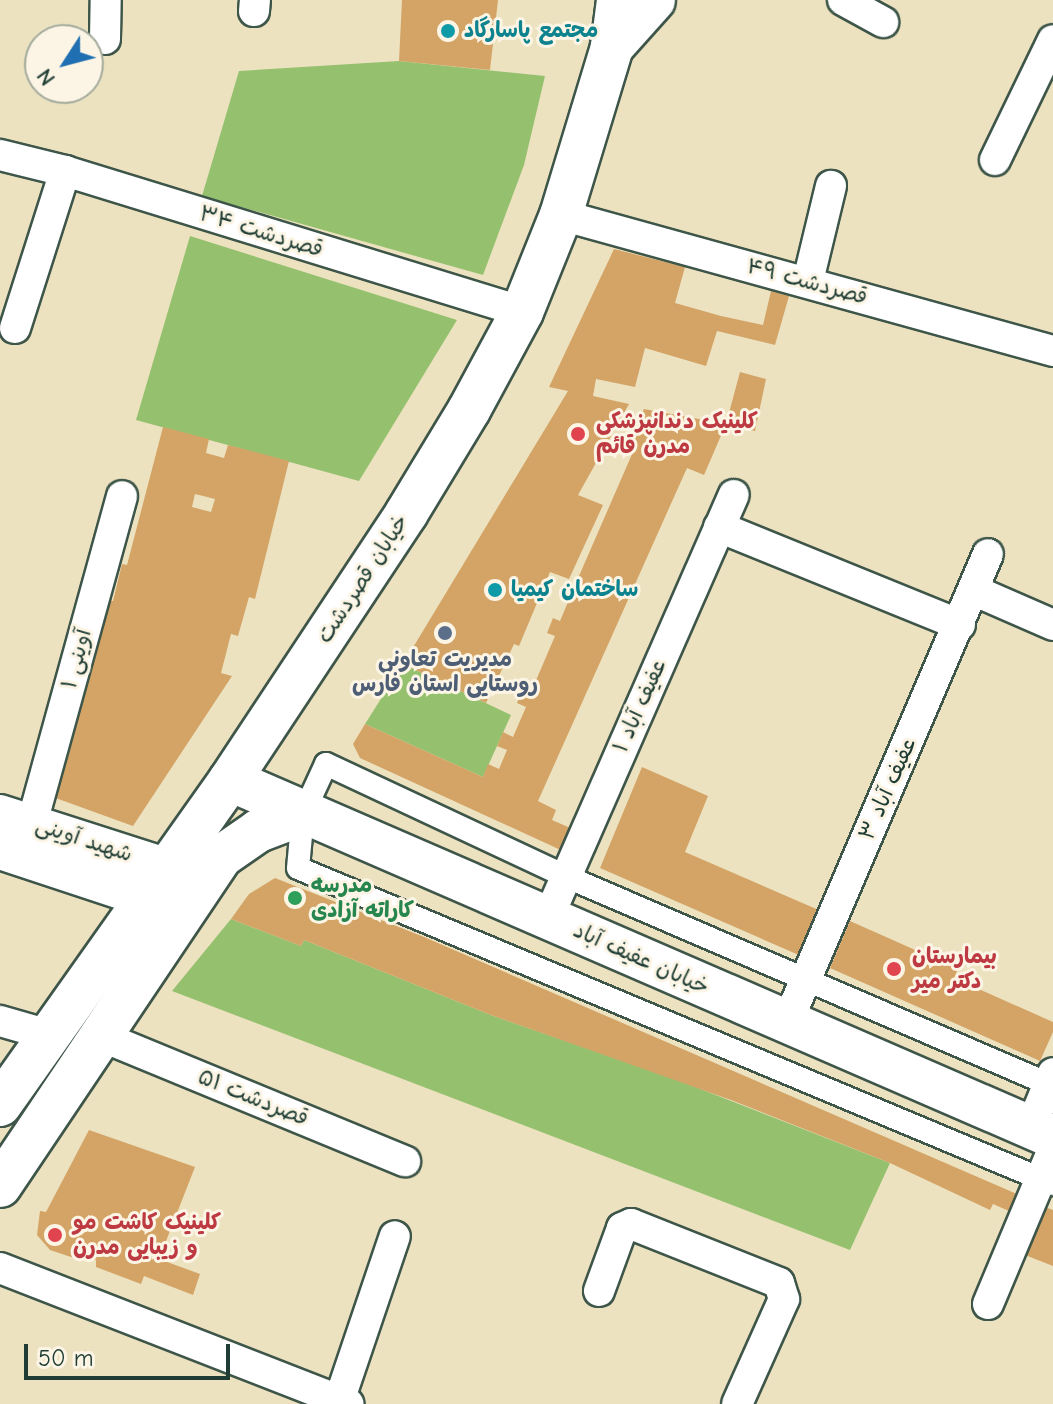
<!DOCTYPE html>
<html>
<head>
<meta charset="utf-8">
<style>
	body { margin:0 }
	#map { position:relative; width:1053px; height:1404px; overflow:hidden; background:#ede2c0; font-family:"Comic Neue","Playpen Sans Arabic",sans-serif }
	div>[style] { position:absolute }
	.green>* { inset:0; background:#95c16f }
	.building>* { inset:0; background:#d3a466 }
	.roads { filter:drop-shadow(2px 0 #3e5649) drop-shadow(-2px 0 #3e5649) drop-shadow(0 2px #3e5649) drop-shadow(0 -2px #3e5649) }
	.pedestrian>* { height:22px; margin:-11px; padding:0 11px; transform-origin:11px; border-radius:11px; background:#fff }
	.minor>* { height:30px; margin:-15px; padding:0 15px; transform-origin:15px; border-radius:15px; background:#fff }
	.tertiary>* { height:38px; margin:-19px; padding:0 19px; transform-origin:19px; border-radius:19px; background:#fff }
	.secondary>* { height:42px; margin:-21px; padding:0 21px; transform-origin:21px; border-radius:21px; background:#fff }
	.dots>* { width:22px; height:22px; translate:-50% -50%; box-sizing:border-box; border:4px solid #fcf5e5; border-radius:50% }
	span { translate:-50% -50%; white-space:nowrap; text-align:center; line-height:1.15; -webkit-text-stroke:6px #fcf5e5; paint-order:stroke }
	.culture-label { font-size:22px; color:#0d838f; font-weight:700 }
	.left { translate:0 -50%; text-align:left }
	.street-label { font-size:22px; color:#1f3d34 }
	.health-label { font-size:22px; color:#be3a42; font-weight:700 }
	.service-label { font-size:22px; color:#4e5e75; font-weight:700 }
	.leisure-label { font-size:22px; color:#27864d; font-weight:700 }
	.north { position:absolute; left:24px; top:24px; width:80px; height:80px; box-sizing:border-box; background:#fcf5e5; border:2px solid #a4ab9e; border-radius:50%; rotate:234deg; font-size:22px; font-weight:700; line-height:32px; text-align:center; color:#1f3d34 }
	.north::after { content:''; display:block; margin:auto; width:28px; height:36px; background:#1f6fb2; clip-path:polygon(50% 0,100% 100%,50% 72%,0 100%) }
	.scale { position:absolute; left:24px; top:1344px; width:206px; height:36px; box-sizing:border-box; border:4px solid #1f3d34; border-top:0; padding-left:10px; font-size:24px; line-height:28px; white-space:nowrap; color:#1f3d34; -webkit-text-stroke:6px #fcf5e5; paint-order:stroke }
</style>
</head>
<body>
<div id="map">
	<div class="green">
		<div style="clip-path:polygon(399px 61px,545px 76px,524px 165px,483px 275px,202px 196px,239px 71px)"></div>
		<div style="clip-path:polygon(190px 236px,457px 320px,359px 481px,136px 420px)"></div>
		<div style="clip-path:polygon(403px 664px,511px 715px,483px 777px,365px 724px)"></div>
		<div style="clip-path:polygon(231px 919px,301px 946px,304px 940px,491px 1015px,680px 1081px,890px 1163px,850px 1250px,172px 991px)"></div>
	</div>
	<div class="building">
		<div style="clip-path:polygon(402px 0,498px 0,490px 70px,399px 61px)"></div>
		<div style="clip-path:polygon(614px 249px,685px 267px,675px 303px,721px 316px,763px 325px,771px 291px,789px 296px,775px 345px,717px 331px,706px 366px,645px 348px,635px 387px,596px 379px,593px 396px,629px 404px,578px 495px,603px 505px,569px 579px,550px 572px,519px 646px,514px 644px,486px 703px,403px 664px,568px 391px,549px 387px)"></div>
		<div style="clip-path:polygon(740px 372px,766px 379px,755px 431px,726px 424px,704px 475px,687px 468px,538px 801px,556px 810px,552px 820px,575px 830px,565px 852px,360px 758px,353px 744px,365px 724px,483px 777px,488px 764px,499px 769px,507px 750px,497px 746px,503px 732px,513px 737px,526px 707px,517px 703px,523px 689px,531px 692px,555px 636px,547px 633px,553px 618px,560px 621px,579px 576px,636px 445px,628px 442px,644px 409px,726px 424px)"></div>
		<div style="clip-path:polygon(evenodd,163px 427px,209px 439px,206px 453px,224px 458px,228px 445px,289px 461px,255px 599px,249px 597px,238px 636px,231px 634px,221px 673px,232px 676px,133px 826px,50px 796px,107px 600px,113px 601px,122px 564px,127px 565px,163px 427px,195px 494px,215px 499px,211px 512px,192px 507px,195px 494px)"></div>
		<div style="clip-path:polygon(642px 767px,708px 796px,685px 852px,821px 911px,801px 956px,600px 868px)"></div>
		<div style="clip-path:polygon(275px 878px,424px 937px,1024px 1197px,1018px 1215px,993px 1204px,990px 1210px,890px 1163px,731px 1100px,491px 1015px,304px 940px,301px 946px,231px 919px,249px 894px)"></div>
		<div style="clip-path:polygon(850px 921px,958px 969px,954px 978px,1053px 1022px,1053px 1032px,1040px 1061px,830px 968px)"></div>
		<div style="clip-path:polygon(89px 1130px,195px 1167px,159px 1259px,200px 1274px,193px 1295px,144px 1276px,141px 1284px,96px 1267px,96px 1260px,76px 1252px,74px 1258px,50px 1250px,37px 1235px,40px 1211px,46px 1212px)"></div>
		<div style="clip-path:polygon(1045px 1207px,1053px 1210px,1053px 1266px,1025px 1255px)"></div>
	</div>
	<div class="roads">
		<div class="pedestrian">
			<div style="left:1053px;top:1184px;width:818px;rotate:-157.29deg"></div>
			<div style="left:298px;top:868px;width:54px;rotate:-84.7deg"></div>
			<div style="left:303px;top:814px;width:55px;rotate:-65.3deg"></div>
			<div style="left:326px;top:764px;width:264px;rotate:25.1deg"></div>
			<div style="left:565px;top:876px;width:531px;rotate:23.28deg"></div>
		</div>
		<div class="minor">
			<div style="left:843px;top:0;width:46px;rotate:28.8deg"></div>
			<div style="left:254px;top:11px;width:11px;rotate:-85deg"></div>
			<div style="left:105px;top:39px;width:39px;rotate:-89deg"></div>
			<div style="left:0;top:155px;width:67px;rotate:13.8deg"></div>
			<div style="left:65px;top:171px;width:478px;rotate:17.1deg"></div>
			<div style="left:995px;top:160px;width:133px;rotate:-64.2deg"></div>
			<div style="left:561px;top:215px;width:510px;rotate:15.45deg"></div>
			<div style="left:808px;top:281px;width:98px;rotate:-76.4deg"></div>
			<div style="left:15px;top:328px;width:165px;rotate:-72.3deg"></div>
			<div style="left:719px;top:527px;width:260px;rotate:22.1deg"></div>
			<div style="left:973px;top:590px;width:87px;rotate:23.6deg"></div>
			<div style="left:32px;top:823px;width:339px;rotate:-74.6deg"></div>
			<div style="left:548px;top:918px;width:462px;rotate:-66.3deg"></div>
			<div style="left:0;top:1021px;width:51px;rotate:15.9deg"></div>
			<div style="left:787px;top:1023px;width:510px;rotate:-66.8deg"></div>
			<div style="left:101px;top:1036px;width:329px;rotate:22.4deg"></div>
			<div style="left:1031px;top:1127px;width:58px;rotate:-67.8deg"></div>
			<div style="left:0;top:1268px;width:374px;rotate:21.3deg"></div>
			<div style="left:599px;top:1291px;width:67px;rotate:-69.9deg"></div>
			<div style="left:622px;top:1228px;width:10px;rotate:-24deg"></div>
			<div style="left:631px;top:1224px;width:159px;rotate:21.7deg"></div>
			<div style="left:779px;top:1283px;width:17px;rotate:73deg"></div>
			<div style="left:784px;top:1299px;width:115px;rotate:114.1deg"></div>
			<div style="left:988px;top:1304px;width:168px;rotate:-67.2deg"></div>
			<div style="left:338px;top:1404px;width:177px;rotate:-71.3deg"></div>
		</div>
		<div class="tertiary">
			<div style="left:0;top:814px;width:176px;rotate:17.8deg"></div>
			<div style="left:168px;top:868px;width:29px;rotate:54deg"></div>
			<div style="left:0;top:850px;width:153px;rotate:18.3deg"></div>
			<div style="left:145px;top:898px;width:28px;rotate:4deg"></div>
		</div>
		<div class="secondary">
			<div style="left:612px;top:47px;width:63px;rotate:-48.2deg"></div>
			<div style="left:230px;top:780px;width:897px;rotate:23.45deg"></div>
			<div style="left:0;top:1105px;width:398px;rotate:-54.7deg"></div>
			<div style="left:230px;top:780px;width:319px;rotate:-56.5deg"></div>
			<div style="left:406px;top:514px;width:122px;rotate:-58.8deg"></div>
			<div style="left:469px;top:410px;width:111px;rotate:-61.6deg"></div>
			<div style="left:522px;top:312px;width:105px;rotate:-68.1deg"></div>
			<div style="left:561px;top:215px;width:176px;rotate:-73.1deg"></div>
			<div style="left:612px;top:47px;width:47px;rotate:-82.7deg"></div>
			<div style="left:0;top:1186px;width:398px;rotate:-56.1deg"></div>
			<div style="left:222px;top:856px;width:44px;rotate:-34.8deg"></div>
			<div style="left:258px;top:831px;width:48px;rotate:-20.7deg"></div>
		</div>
	</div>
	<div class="dots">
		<div style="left:448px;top:31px;background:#0f9aa8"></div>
		<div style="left:578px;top:434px;background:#e0444e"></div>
		<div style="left:495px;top:590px;background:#0f9aa8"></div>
		<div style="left:445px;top:633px;background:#5c6f8a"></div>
		<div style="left:295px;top:898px;background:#2e9e5b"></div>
		<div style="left:894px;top:969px;background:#e0444e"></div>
		<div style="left:55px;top:1235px;background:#e0444e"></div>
	</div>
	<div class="culture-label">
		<span class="left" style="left:464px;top:31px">مجتمع پاسارگاد</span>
		<span class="left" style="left:511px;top:590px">ساختمان کیمیا</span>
	</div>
	<div class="street-label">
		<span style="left:261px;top:232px;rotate:17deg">قصردشت ۳۴</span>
		<span style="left:807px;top:282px;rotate:15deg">قصردشت ۴۹</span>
		<span style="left:363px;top:579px;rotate:-57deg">خیابان قصردشت</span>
		<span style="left:77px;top:659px;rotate:-75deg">۱ آوینی</span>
		<span style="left:640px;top:706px;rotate:-66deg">عفیف آباد ۱</span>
		<span style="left:888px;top:789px;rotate:-66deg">عفیف آباد ۳</span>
		<span style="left:84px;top:840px;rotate:18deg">شهید آوینی</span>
		<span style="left:641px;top:959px;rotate:24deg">خیابان عفیف آباد</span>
		<span style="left:253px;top:1098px;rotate:22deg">۵۱ قصردشت</span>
	</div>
	<div class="health-label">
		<span class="left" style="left:596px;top:434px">کلینیک دندانپزشکی<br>مدرن قائم</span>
		<span class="left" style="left:912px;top:969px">بیمارستان<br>دکتر میر</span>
		<span class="left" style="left:73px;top:1235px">کلینیک کاشت مو<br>و زیبایی مدرن</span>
	</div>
	<div class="service-label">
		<span style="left:445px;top:672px">مدیریت تعاونی<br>روستایی استان فارس</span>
	</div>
	<div class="leisure-label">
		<span class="left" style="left:311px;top:898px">مدرسه<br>کاراته آزادی</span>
	</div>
	<div class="north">N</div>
	<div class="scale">50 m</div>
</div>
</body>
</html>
